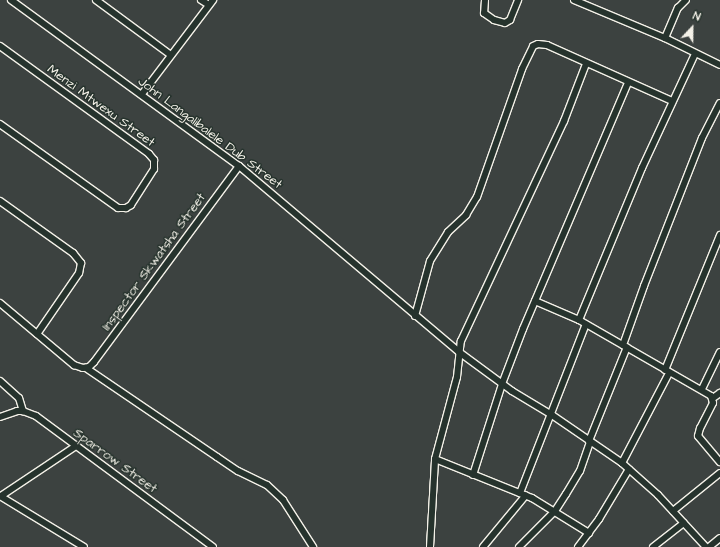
<!DOCTYPE html>
<html>
<head>
<meta charset="utf-8">
<style>
	body { margin:0 }
	#map { position:relative; width:720px; height:547px; overflow:hidden; background:#3c4240; font-family:"Architects Daughter",sans-serif }
	div>[style] { position:absolute }
	.roads { filter:drop-shadow(1px 0 #f4f1e8) drop-shadow(-1px 0 #f4f1e8) drop-shadow(0 1px #f4f1e8) drop-shadow(0 -1px #f4f1e8) }
	.minor>* { height:6px; margin:-3px; padding:0 3px; transform-origin:3px; border-radius:3px; background:#26332d }
	span { translate:-50% -50%; white-space:nowrap; text-align:center; line-height:1.15; -webkit-text-stroke:3px #26332d; paint-order:stroke }
	.street-label { font-size:13px; color:#f4f1e8 }
	.north { position:absolute; left:672px; top:8px; width:40px; height:40px; -webkit-text-stroke:3px #26332d; paint-order:stroke; rotate:22deg; font-size:11px; font-weight:700; line-height:16px; text-align:center; color:#f4f1e8 }
	.north::after { content:''; display:block; margin:auto; width:14px; height:18px; background:#f4f1e8; clip-path:polygon(50% 0,100% 100%,50% 72%,0 100%) }
</style>
</head>
<body>
<div id="map">
	<div class="roads">
		<div class="minor">
			<div style="left:11px;top:0;width:282px;rotate:36.1deg"></div>
			<div style="left:239px;top:166px;width:288px;rotate:40.2deg"></div>
			<div style="left:459px;top:352px;width:66px;rotate:36.3deg"></div>
			<div style="left:512px;top:391px;width:47px;rotate:31deg"></div>
			<div style="left:552px;top:415px;width:85px;rotate:34.4deg"></div>
			<div style="left:622px;top:463px;width:48px;rotate:41.6deg"></div>
			<div style="left:658px;top:495px;width:71px;rotate:47.3deg"></div>
			<div style="left:96px;top:0;width:93px;rotate:36.3deg"></div>
			<div style="left:201px;top:0;width:9px;rotate:32deg"></div>
			<div style="left:485px;top:0;width:13px;rotate:94deg"></div>
			<div style="left:484px;top:13px;width:12px;rotate:35deg"></div>
			<div style="left:494px;top:20px;width:11px;rotate:15deg"></div>
			<div style="left:505px;top:23px;width:6px;rotate:-31deg"></div>
			<div style="left:510px;top:20px;width:22px;rotate:-68deg"></div>
			<div style="left:574px;top:0;width:99px;rotate:22.7deg"></div>
			<div style="left:665px;top:38px;width:61px;rotate:26.1deg"></div>
			<div style="left:665px;top:38px;width:33px;rotate:-67deg"></div>
			<div style="left:678px;top:8px;width:11px;rotate:-45deg"></div>
			<div style="left:0;top:46px;width:184px;rotate:35.9deg"></div>
			<div style="left:149px;top:154px;width:8px;rotate:50deg"></div>
			<div style="left:154px;top:160px;width:9px;rotate:90deg"></div>
			<div style="left:154px;top:169px;width:43px;rotate:122.6deg"></div>
			<div style="left:131px;top:205px;width:6px;rotate:149deg"></div>
			<div style="left:126px;top:208px;width:8px;rotate:180deg"></div>
			<div style="left:118px;top:208px;width:145px;rotate:-144.6deg"></div>
			<div style="left:142px;top:94px;width:118px;rotate:-52.9deg"></div>
			<div style="left:0;top:201px;width:90px;rotate:35.5deg"></div>
			<div style="left:73px;top:253px;width:13px;rotate:51deg"></div>
			<div style="left:81px;top:263px;width:10px;rotate:101deg"></div>
			<div style="left:79px;top:273px;width:74px;rotate:124.5deg"></div>
			<div style="left:535px;top:301px;width:48px;rotate:23.4deg"></div>
			<div style="left:579px;top:320px;width:165px;rotate:-67.5deg"></div>
			<div style="left:642px;top:168px;width:126px;rotate:-65.1deg"></div>
			<div style="left:0;top:303px;width:97px;rotate:40deg"></div>
			<div style="left:74px;top:365px;width:9px;rotate:18deg"></div>
			<div style="left:83px;top:368px;width:6px;rotate:-9deg"></div>
			<div style="left:89px;top:367px;width:7px;rotate:-45deg"></div>
			<div style="left:94px;top:362px;width:244px;rotate:-53.5deg"></div>
			<div style="left:415px;top:316px;width:57px;rotate:-74.7deg"></div>
			<div style="left:430px;top:261px;width:34px;rotate:-58deg"></div>
			<div style="left:448px;top:232px;width:25px;rotate:-43deg"></div>
			<div style="left:466px;top:215px;width:21px;rotate:-59deg"></div>
			<div style="left:477px;top:197px;width:136px;rotate:-70.6deg"></div>
			<div style="left:522px;top:69px;width:25px;rotate:-64deg"></div>
			<div style="left:533px;top:46px;width:5px;rotate:-22deg"></div>
			<div style="left:538px;top:44px;width:9px;rotate:6deg"></div>
			<div style="left:547px;top:45px;width:137px;rotate:24.1deg"></div>
			<div style="left:579px;top:320px;width:152px;rotate:29.9deg"></div>
			<div style="left:711px;top:396px;width:7px;rotate:74deg"></div>
			<div style="left:713px;top:403px;width:28px;rotate:117deg"></div>
			<div style="left:700px;top:428px;width:8px;rotate:104deg"></div>
			<div style="left:698px;top:436px;width:34px;rotate:50deg"></div>
			<div style="left:623px;top:345px;width:63px;rotate:-70.4deg"></div>
			<div style="left:644px;top:286px;width:159px;rotate:-68.6deg"></div>
			<div style="left:702px;top:138px;width:39px;rotate:-63deg"></div>
			<div style="left:86px;top:368px;width:158px;rotate:34.2deg"></div>
			<div style="left:217px;top:457px;width:25px;rotate:34deg"></div>
			<div style="left:238px;top:471px;width:32px;rotate:26deg"></div>
			<div style="left:267px;top:485px;width:22px;rotate:43deg"></div>
			<div style="left:283px;top:500px;width:56px;rotate:57.4deg"></div>
			<div style="left:665px;top:370px;width:146px;rotate:-67.8deg"></div>
			<div style="left:0;top:381px;width:25px;rotate:42deg"></div>
			<div style="left:19px;top:398px;width:14px;rotate:73deg"></div>
			<div style="left:702px;top:389px;width:41px;rotate:-64.1deg"></div>
			<div style="left:713px;top:398px;width:9px;rotate:-36deg"></div>
			<div style="left:0;top:417px;width:18px;rotate:-19deg"></div>
			<div style="left:17px;top:411px;width:6px"></div>
			<div style="left:23px;top:411px;width:14px;rotate:21deg"></div>
			<div style="left:36px;top:416px;width:220px;rotate:36.5deg"></div>
			<div style="left:589px;top:441px;width:101px;rotate:-68deg"></div>
			<div style="left:435px;top:459px;width:105px;rotate:21.9deg"></div>
			<div style="left:532px;top:498px;width:67px;rotate:31.6deg"></div>
			<div style="left:622px;top:463px;width:102px;rotate:-62.4deg"></div>
			<div style="left:473px;top:475px;width:96px;rotate:-72.3deg"></div>
			<div style="left:502px;top:384px;width:59px;rotate:-69.1deg"></div>
			<div style="left:523px;top:329px;width:267px;rotate:-66.9deg"></div>
			<div style="left:520px;top:493px;width:181px;rotate:-68.7deg"></div>
			<div style="left:0;top:496px;width:98px;rotate:31.3deg"></div>
			<div style="left:1px;top:496px;width:90px;rotate:-33.7deg"></div>
			<div style="left:673px;top:511px;width:60px;rotate:-39deg"></div>
			<div style="left:430px;top:547px;width:88px;rotate:-86.7deg"></div>
			<div style="left:435px;top:459px;width:85px;rotate:-75deg"></div>
			<div style="left:457px;top:377px;width:36px;rotate:-84deg"></div>
			<div style="left:461px;top:341px;width:243px;rotate:-64.9deg"></div>
			<div style="left:564px;top:121px;width:61px;rotate:-68.9deg"></div>
			<div style="left:483px;top:547px;width:67px;rotate:-50.4deg"></div>
			<div style="left:519px;top:547px;width:51px;rotate:-45deg"></div>
			<div style="left:555px;top:511px;width:20px;rotate:-57deg"></div>
			<div style="left:566px;top:494px;width:27px;rotate:-59deg"></div>
			<div style="left:580px;top:471px;width:31px;rotate:-71deg"></div>
			<div style="left:578px;top:547px;width:35px;rotate:-53deg"></div>
			<div style="left:599px;top:519px;width:58px;rotate:-59deg"></div>
			<div style="left:653px;top:547px;width:39px;rotate:-38deg"></div>
			<div style="left:709px;top:547px;width:14px;rotate:-39deg"></div>
		</div>
	</div>
	<div class="street-label">
		<span style="left:101px;top:106px;rotate:36deg">Menzi Mtwexu Street</span>
		<span style="left:210px;top:133px;rotate:37deg">John Langalibalele Dub Street</span>
		<span style="left:154px;top:262px;rotate:-54deg">Inspector Skwatsha Street</span>
		<span style="left:115px;top:461px;rotate:36deg">Sparrow Street</span>
	</div>
	<div class="north">N</div>
</div>
</body>
</html>
